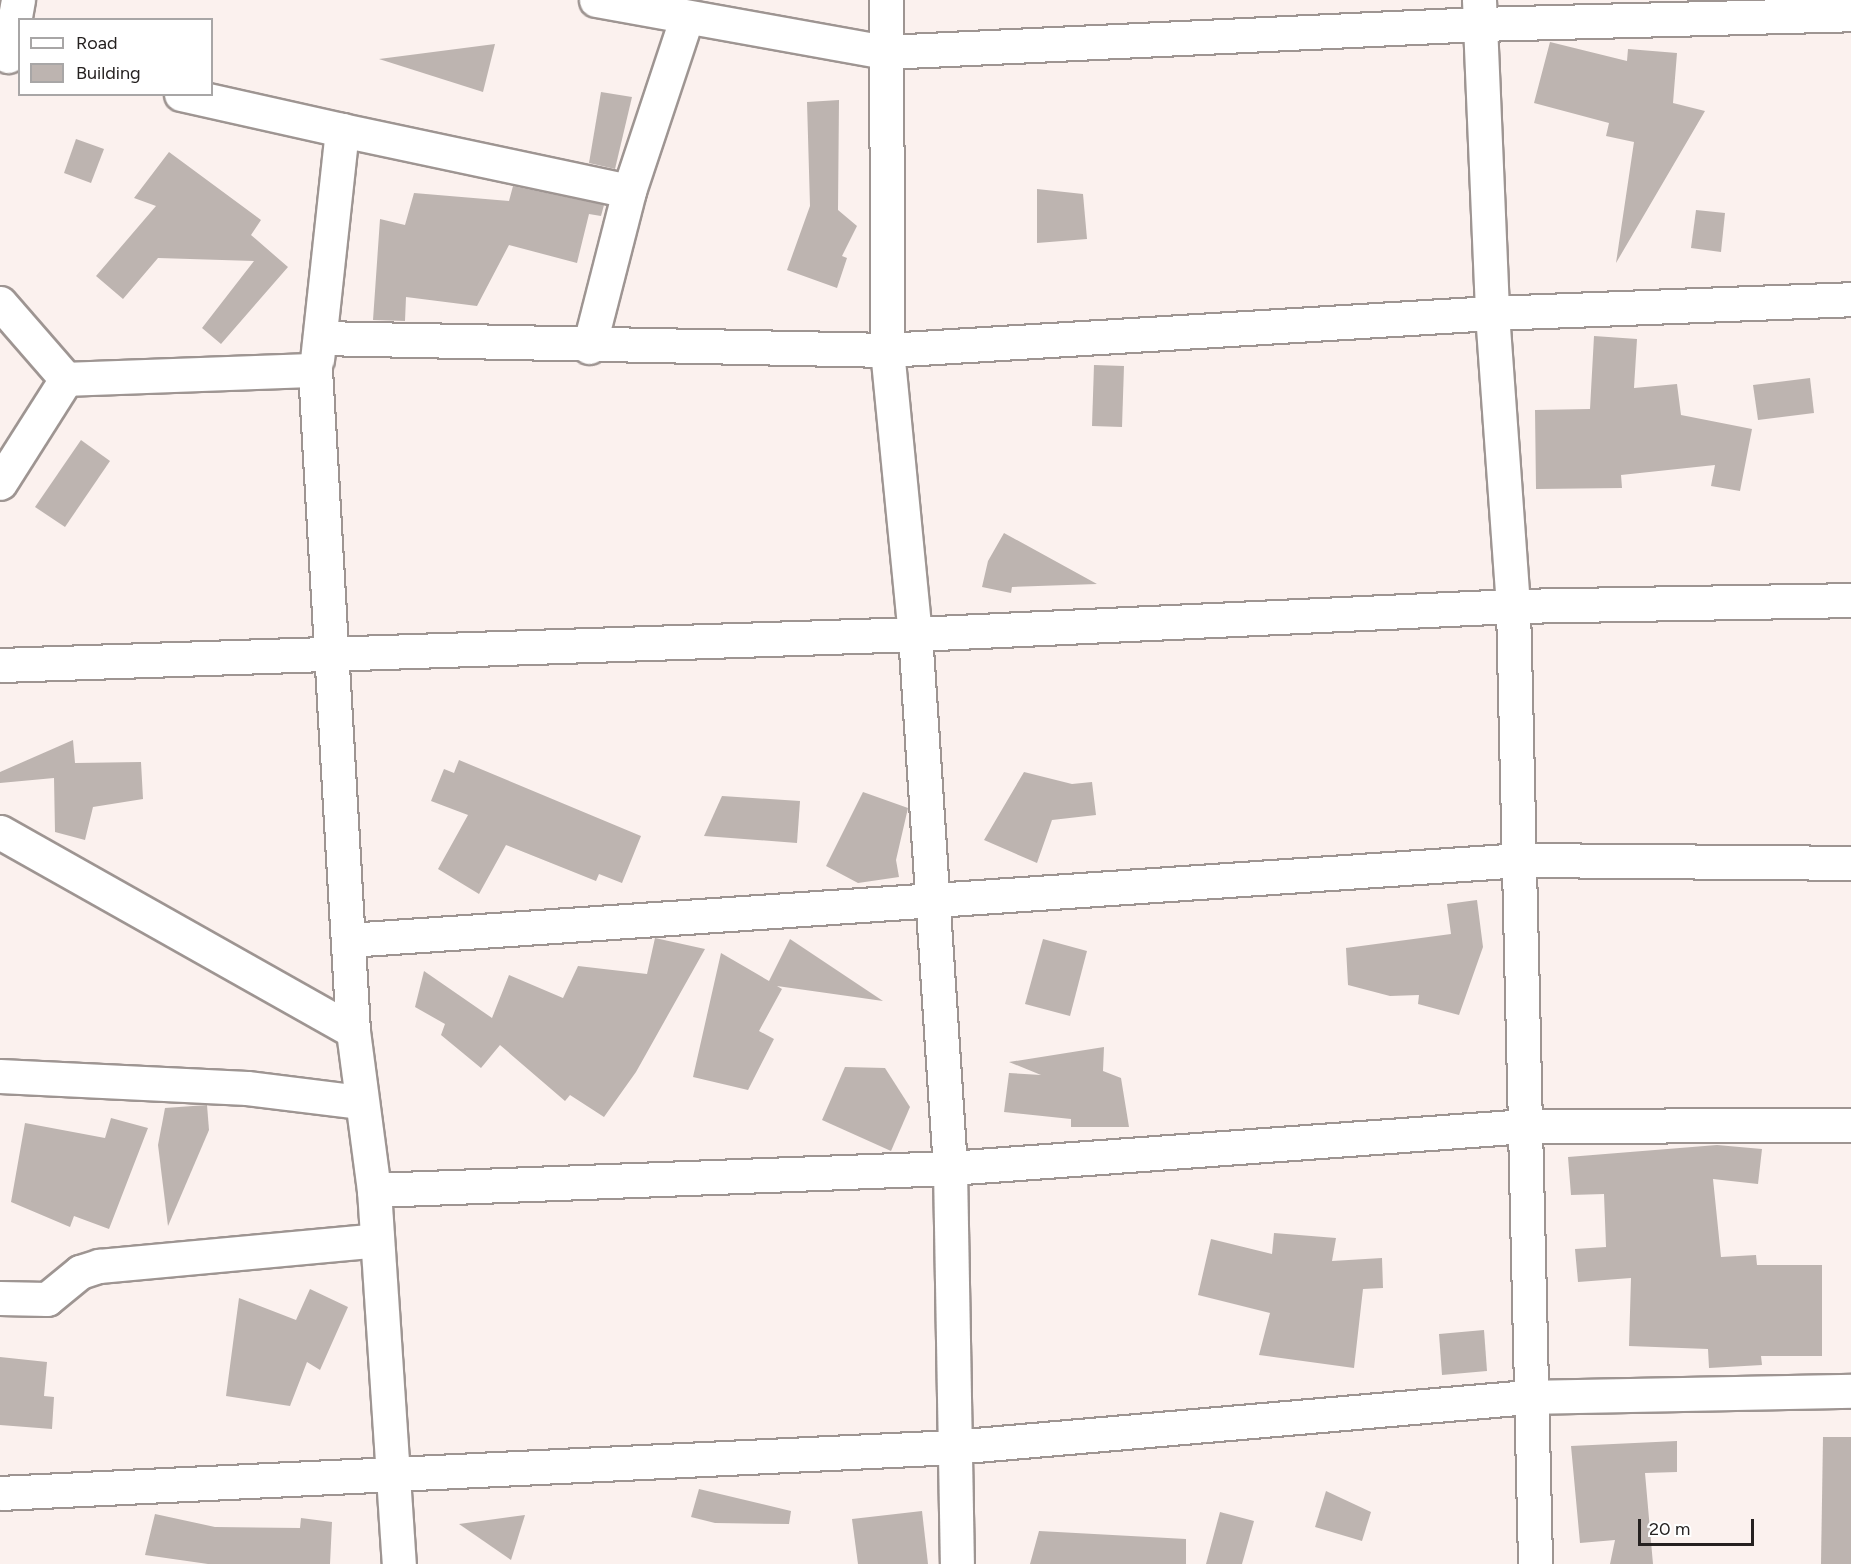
<!DOCTYPE html>
<html>
<head>
<meta charset="utf-8">
<style>
	body { margin:0 }
	#map { position:relative; width:1851px; height:1564px; overflow:hidden; background:#fbf1ee; font-family:Figtree,sans-serif }
	div>[style] { position:absolute }
	.building>* { inset:0; background:#bdb4b0 }
	.roads { filter:drop-shadow(2px 0 #9e9592) drop-shadow(-2px 0 #9e9592) drop-shadow(0 2px #9e9592) drop-shadow(0 -2px #9e9592) }
	.minor>* { height:33px; margin:-16.5px; padding:0 16.5px; transform-origin:16.5px; border-radius:16.5px; background:#fff }
	span { translate:-50% -50%; white-space:nowrap; text-align:center; line-height:1.15; -webkit-text-stroke:5px #fff; paint-order:stroke }
	.legend { position:absolute; left:18px; top:18px; width:195px; height:78px; box-sizing:border-box; background:#fff; border:2px solid #a8a6a6; margin:0; padding:8px 10px; list-style:none; font-size:18px; color:#252120 }
	.legend li { display:flex; align-items:center; gap:12px; height:30px }
	.legend b { width:30px; border:2px solid #a8a6a6 }
	.scale { position:absolute; left:1638px; top:1519px; width:116px; height:27px; box-sizing:border-box; border:3px solid #252120; border-top:0; padding-left:8px; font-size:18px; line-height:21px; white-space:nowrap; color:#252120; -webkit-text-stroke:4px #fff; paint-order:stroke }
</style>
</head>
<body>
<div id="map">
	<div class="building">
		<div style="clip-path:polygon(1550px 42px,1627px 61px,1628px 49px,1677px 53px,1673px 103px,1705px 111px,1616px 263px,1634px 142px,1606px 136px,1609px 123px,1534px 103px)"></div>
		<div style="clip-path:polygon(495px 44px,483px 92px,379px 59px)"></div>
		<div style="clip-path:polygon(601px 92px,632px 97px,615px 169px,589px 163px)"></div>
		<div style="clip-path:polygon(839px 100px,838px 210px,857px 226px,842px 256px,847px 258px,837px 288px,787px 270px,810px 206px,807px 102px)"></div>
		<div style="clip-path:polygon(76px 139px,104px 149px,91px 183px,64px 173px)"></div>
		<div style="clip-path:polygon(169px 152px,261px 220px,251px 235px,288px 267px,221px 344px,202px 328px,254px 261px,158px 258px,123px 299px,96px 276px,156px 206px,134px 198px)"></div>
		<div style="clip-path:polygon(513px 186px,604px 205px,601px 216px,589px 214px,577px 263px,509px 245px,477px 306px,406px 297px,405px 321px,373px 320px,380px 219px,405px 225px,414px 193px,509px 201px)"></div>
		<div style="clip-path:polygon(1037px 189px,1083px 194px,1087px 239px,1037px 243px)"></div>
		<div style="clip-path:polygon(1696px 210px,1725px 213px,1721px 252px,1691px 248px)"></div>
		<div style="clip-path:polygon(1594px 336px,1637px 339px,1634px 388px,1677px 384px,1681px 415px,1752px 429px,1740px 491px,1711px 486px,1715px 465px,1621px 475px,1622px 488px,1536px 489px,1535px 410px,1590px 409px)"></div>
		<div style="clip-path:polygon(1094px 365px,1124px 366px,1122px 427px,1092px 426px)"></div>
		<div style="clip-path:polygon(1810px 378px,1814px 413px,1758px 420px,1753px 385px)"></div>
		<div style="clip-path:polygon(81px 440px,110px 461px,65px 527px,35px 507px)"></div>
		<div style="clip-path:polygon(1004px 533px,1097px 584px,1012px 587px,1011px 593px,982px 587px,988px 561px)"></div>
		<div style="clip-path:polygon(73px 740px,75px 763px,141px 762px,143px 799px,93px 807px,85px 840px,55px 832px,54px 778px,0 783px,0 772px)"></div>
		<div style="clip-path:polygon(459px 760px,641px 836px,622px 883px,599px 874px,596px 881px,506px 845px,479px 894px,438px 869px,468px 815px,431px 801px,444px 769px,454px 773px)"></div>
		<div style="clip-path:polygon(1024px 772px,1072px 784px,1092px 782px,1096px 815px,1052px 820px,1037px 863px,984px 840px)"></div>
		<div style="clip-path:polygon(863px 792px,908px 808px,896px 860px,899px 877px,858px 883px,826px 866px)"></div>
		<div style="clip-path:polygon(722px 796px,800px 801px,797px 843px,704px 836px)"></div>
		<div style="clip-path:polygon(1477px 900px,1483px 947px,1459px 1015px,1418px 1004px,1419px 995px,1390px 996px,1348px 985px,1346px 948px,1451px 934px,1447px 904px)"></div>
		<div style="clip-path:polygon(655px 938px,705px 949px,636px 1072px,604px 1117px,570px 1095px,565px 1101px,500px 1045px,481px 1068px,441px 1035px,445px 1024px,415px 1007px,424px 971px,492px 1018px,509px 975px,563px 998px,578px 966px,647px 974px)"></div>
		<div style="clip-path:polygon(790px 939px,883px 1001px,777px 986px,782px 989px,759px 1031px,774px 1039px,748px 1090px,693px 1077px,721px 953px,769px 981px)"></div>
		<div style="clip-path:polygon(1043px 939px,1087px 951px,1070px 1016px,1025px 1004px)"></div>
		<div style="clip-path:polygon(1104px 1047px,1103px 1071px,1121px 1078px,1129px 1127px,1071px 1127px,1071px 1119px,1004px 1112px,1009px 1073px,1041px 1075px,1009px 1062px)"></div>
		<div style="clip-path:polygon(845px 1067px,885px 1068px,910px 1107px,891px 1151px,822px 1120px)"></div>
		<div style="clip-path:polygon(207px 1105px,209px 1130px,168px 1226px,158px 1145px,165px 1108px)"></div>
		<div style="clip-path:polygon(111px 1118px,148px 1128px,109px 1229px,74px 1216px,70px 1227px,11px 1202px,25px 1123px,105px 1138px)"></div>
		<div style="clip-path:polygon(1717px 1145px,1762px 1149px,1758px 1184px,1713px 1179px,1721px 1257px,1756px 1255px,1757px 1265px,1822px 1265px,1822px 1356px,1761px 1356px,1762px 1365px,1709px 1368px,1708px 1349px,1629px 1346px,1631px 1278px,1578px 1282px,1575px 1249px,1606px 1247px,1604px 1194px,1571px 1195px,1568px 1157px)"></div>
		<div style="clip-path:polygon(1274px 1233px,1336px 1238px,1332px 1261px,1382px 1258px,1383px 1288px,1363px 1289px,1354px 1368px,1259px 1355px,1270px 1313px,1198px 1295px,1211px 1239px,1272px 1254px)"></div>
		<div style="clip-path:polygon(310px 1289px,348px 1307px,320px 1370px,307px 1362px,290px 1406px,226px 1396px,239px 1298px,296px 1320px)"></div>
		<div style="clip-path:polygon(1484px 1330px,1487px 1371px,1442px 1375px,1439px 1334px)"></div>
		<div style="clip-path:polygon(0 1357px,47px 1362px,44px 1396px,54px 1397px,52px 1429px,0 1425px)"></div>
		<div style="clip-path:polygon(1823px 1437px,1851px 1437px,1851px 1564px,1821px 1564px)"></div>
		<div style="clip-path:polygon(1677px 1441px,1677px 1472px,1645px 1473px,1653px 1564px,1610px 1564px,1615px 1540px,1580px 1543px,1571px 1446px)"></div>
		<div style="clip-path:polygon(699px 1489px,791px 1511px,789px 1524px,715px 1523px,691px 1517px)"></div>
		<div style="clip-path:polygon(1326px 1491px,1371px 1512px,1362px 1541px,1315px 1527px)"></div>
		<div style="clip-path:polygon(922px 1511px,928px 1564px,858px 1564px,852px 1519px)"></div>
		<div style="clip-path:polygon(1220px 1512px,1254px 1521px,1242px 1564px,1206px 1564px)"></div>
		<div style="clip-path:polygon(155px 1514px,215px 1527px,300px 1528px,301px 1518px,332px 1522px,330px 1564px,208px 1564px,145px 1555px)"></div>
		<div style="clip-path:polygon(525px 1515px,511px 1560px,459px 1524px)"></div>
		<div style="clip-path:polygon(1039px 1531px,1186px 1539px,1186px 1564px,1030px 1564px)"></div>
	</div>
	<div class="roads">
		<div class="minor">
			<div style="left:596px;top:0;width:294px;rotate:10.2deg"></div>
			<div style="left:885px;top:52px;width:595px;rotate:-2.7deg"></div>
			<div style="left:1479px;top:24px;width:372px;rotate:-1.5deg"></div>
			<div style="left:886px;top:0;width:350px;rotate:89.8deg"></div>
			<div style="left:887px;top:350px;width:606px;rotate:-3.5deg"></div>
			<div style="left:1492px;top:313px;width:359px;rotate:-2.2deg"></div>
			<div style="left:1479px;top:0;width:313px;rotate:87.6deg"></div>
			<div style="left:1492px;top:313px;width:294px;rotate:85.9deg"></div>
			<div style="left:1513px;top:606px;width:958px;rotate:88.68deg"></div>
			<div style="left:8px;top:56px;width:57px;rotate:-79.9deg"></div>
			<div style="left:181px;top:94px;width:165px;rotate:12.6deg"></div>
			<div style="left:342px;top:130px;width:230px;rotate:96.2deg"></div>
			<div style="left:342px;top:130px;width:293px;rotate:12deg"></div>
			<div style="left:0;top:303px;width:101px;rotate:49deg"></div>
			<div style="left:66px;top:379px;width:123px;rotate:122.4deg"></div>
			<div style="left:320px;top:338px;width:567px;rotate:1.21deg"></div>
			<div style="left:887px;top:350px;width:285px;rotate:84.4deg"></div>
			<div style="left:915px;top:634px;width:535px;rotate:86.25deg"></div>
			<div style="left:950px;top:1168px;width:396px;rotate:89deg"></div>
			<div style="left:589px;top:347px;width:161px;rotate:-75.6deg"></div>
			<div style="left:629px;top:191px;width:180px;rotate:-71.6deg"></div>
			<div style="left:66px;top:379px;width:249px;rotate:-2.1deg"></div>
			<div style="left:315px;top:370px;width:662px;rotate:86.71deg"></div>
			<div style="left:353px;top:1031px;width:160px;rotate:82.5deg"></div>
			<div style="left:374px;top:1190px;width:375px;rotate:86.2deg"></div>
			<div style="left:0;top:665px;width:916px;rotate:-1.94deg"></div>
			<div style="left:915px;top:634px;width:599px;rotate:-2.68deg"></div>
			<div style="left:1513px;top:606px;width:338px;rotate:-1deg"></div>
			<div style="left:0;top:832px;width:405px;rotate:29.4deg"></div>
			<div style="left:348px;top:940px;width:1176px;rotate:-3.9deg"></div>
			<div style="left:1521px;top:860px;width:330px;rotate:0.5deg"></div>
			<div style="left:0;top:1076px;width:247px;rotate:2.8deg"></div>
			<div style="left:247px;top:1088px;width:115px;rotate:7deg"></div>
			<div style="left:374px;top:1190px;width:576px;rotate:-2.19deg"></div>
			<div style="left:950px;top:1168px;width:578px;rotate:-4.17deg"></div>
			<div style="left:1526px;top:1126px;width:325px;rotate:-0.2deg"></div>
			<div style="left:0;top:1298px;width:47px;rotate:1.2deg"></div>
			<div style="left:47px;top:1299px;width:43px;rotate:-39.3deg"></div>
			<div style="left:80px;top:1272px;width:20px;rotate:-18deg"></div>
			<div style="left:99px;top:1266px;width:279px;rotate:-5.3deg"></div>
			<div style="left:0;top:1493px;width:954px;rotate:-2.76deg"></div>
			<div style="left:953px;top:1447px;width:577px;rotate:-4.97deg"></div>
			<div style="left:1528px;top:1397px;width:323px;rotate:-1.1deg"></div>
		</div>
	</div>
	<ul class="legend">
	<li><b style="height:8px;background:#fff"></b>Road</li>
	<li><b style="height:16px;background:#bdb4b0"></b>Building</li>
	</ul>
	<div class="scale">20 m</div>
</div>
</body>
</html>
